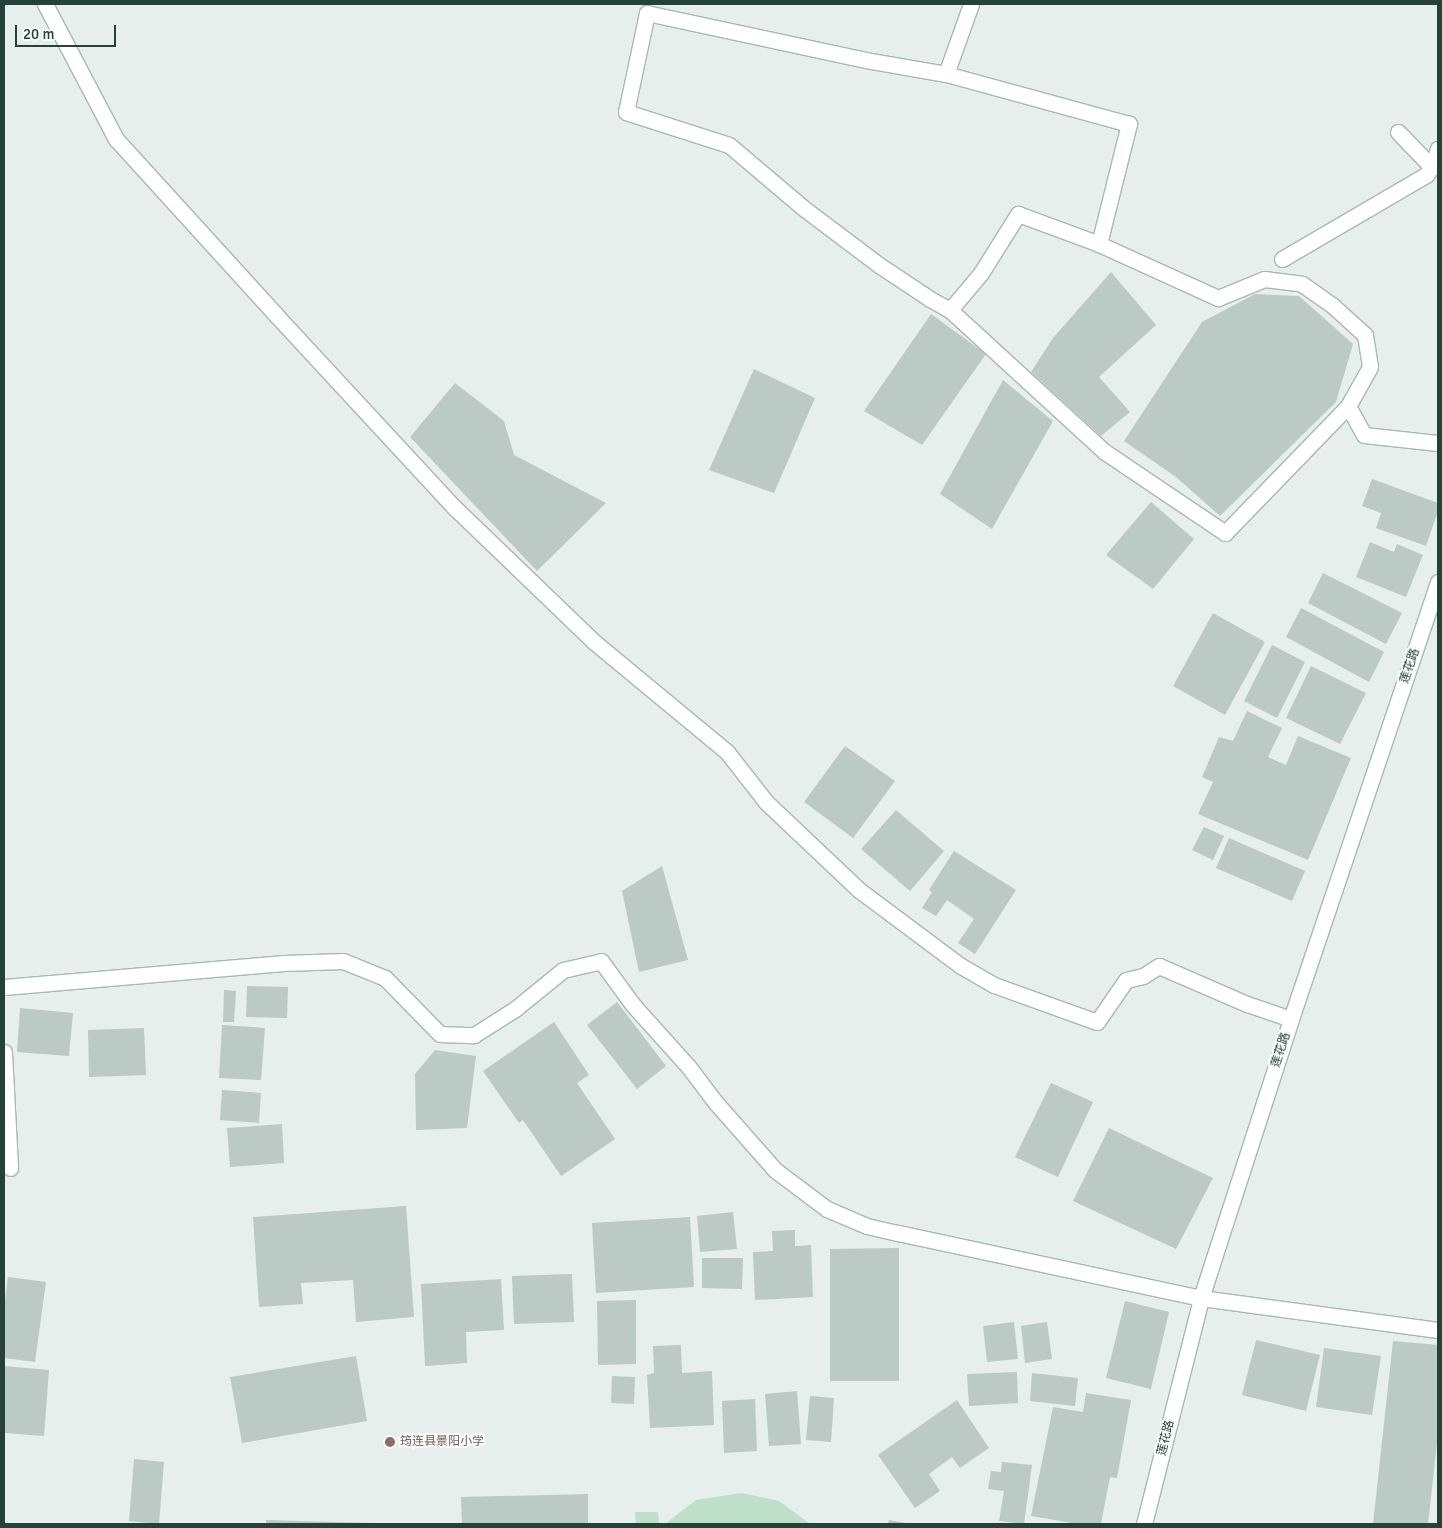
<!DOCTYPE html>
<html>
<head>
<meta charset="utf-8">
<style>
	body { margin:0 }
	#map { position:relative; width:1442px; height:1528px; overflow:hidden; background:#e6efeb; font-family:Signika,"Noto Sans SC",sans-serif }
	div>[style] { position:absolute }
	.green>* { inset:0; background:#bfe0c8 }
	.building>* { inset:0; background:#bbcac4 }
	.roads { filter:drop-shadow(1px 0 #a8b8b2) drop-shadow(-1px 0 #a8b8b2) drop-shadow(0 1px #a8b8b2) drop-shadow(0 -1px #a8b8b2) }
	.street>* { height:15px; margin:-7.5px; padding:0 7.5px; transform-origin:7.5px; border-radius:7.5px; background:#fff }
	.secondary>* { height:15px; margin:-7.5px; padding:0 7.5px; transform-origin:7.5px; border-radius:7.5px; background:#fff }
	.dots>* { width:14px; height:14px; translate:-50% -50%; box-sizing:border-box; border:2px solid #f7fbf9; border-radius:50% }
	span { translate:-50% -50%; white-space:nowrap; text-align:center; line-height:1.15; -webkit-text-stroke:4px #f7fbf9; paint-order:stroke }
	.street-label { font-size:12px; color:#24423a }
	.education-label { font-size:12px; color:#785e54 }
	.left { translate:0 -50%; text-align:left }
	.frame { position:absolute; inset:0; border:5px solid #24423a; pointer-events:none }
	.scale { position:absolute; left:15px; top:25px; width:101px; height:22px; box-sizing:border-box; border:2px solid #24423a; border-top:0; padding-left:6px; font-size:15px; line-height:18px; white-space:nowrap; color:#24423a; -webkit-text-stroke:4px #f7fbf9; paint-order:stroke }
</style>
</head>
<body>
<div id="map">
	<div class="green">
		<div style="clip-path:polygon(742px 1493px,779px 1501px,810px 1524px,665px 1524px,696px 1500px)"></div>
		<div style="clip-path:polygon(635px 1512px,658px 1512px,659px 1524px,636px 1524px)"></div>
	</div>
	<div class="building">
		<div style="clip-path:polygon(1111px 272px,1156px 325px,1099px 377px,1130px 412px,1101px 436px,1031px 372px,1053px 338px)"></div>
		<div style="clip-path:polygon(1255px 294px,1299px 296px,1353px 344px,1336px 402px,1220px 516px,1176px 477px,1124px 441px,1202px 322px)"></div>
		<div style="clip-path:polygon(931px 314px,986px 354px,922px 445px,864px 411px)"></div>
		<div style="clip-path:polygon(754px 369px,815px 398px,774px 493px,709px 470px)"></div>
		<div style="clip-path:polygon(1003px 380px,1053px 421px,992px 529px,940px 494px)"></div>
		<div style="clip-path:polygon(455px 383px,504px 421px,514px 455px,606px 503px,537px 571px,410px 437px)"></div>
		<div style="clip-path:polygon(1372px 479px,1438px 503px,1438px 511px,1426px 546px,1376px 528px,1381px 513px,1362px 506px)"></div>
		<div style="clip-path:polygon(1151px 502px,1194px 539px,1153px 589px,1106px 555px)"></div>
		<div style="clip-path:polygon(1370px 542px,1394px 552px,1397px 544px,1423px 555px,1406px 597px,1356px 577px)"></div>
		<div style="clip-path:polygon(1323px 573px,1402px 613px,1386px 644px,1308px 603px)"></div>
		<div style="clip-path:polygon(1301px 608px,1384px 652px,1369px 682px,1286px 637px)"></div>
		<div style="clip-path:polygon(1213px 613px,1265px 642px,1225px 715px,1173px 686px)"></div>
		<div style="clip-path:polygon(1272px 645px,1305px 662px,1277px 718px,1244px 701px)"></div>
		<div style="clip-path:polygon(1311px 666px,1366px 693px,1340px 744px,1286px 718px)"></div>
		<div style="clip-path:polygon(1247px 711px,1282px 728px,1268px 757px,1286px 765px,1298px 736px,1351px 758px,1308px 860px,1198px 814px,1213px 782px,1202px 777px,1219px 737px,1233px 741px)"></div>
		<div style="clip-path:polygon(845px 746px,895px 781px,853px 838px,804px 802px)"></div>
		<div style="clip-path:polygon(896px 810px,944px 851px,910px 891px,861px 849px)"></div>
		<div style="clip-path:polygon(1204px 827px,1224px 836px,1213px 860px,1192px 850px)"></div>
		<div style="clip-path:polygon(1229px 838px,1305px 871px,1292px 901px,1216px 868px)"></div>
		<div style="clip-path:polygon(954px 851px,1016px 890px,975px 954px,958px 943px,974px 919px,947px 900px,936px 916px,922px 908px,932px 892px,929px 890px)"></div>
		<div style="clip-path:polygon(662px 866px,688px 960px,639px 972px,622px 891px)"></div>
		<div style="clip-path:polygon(247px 986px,288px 987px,287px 1018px,246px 1017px)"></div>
		<div style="clip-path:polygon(224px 990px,236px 991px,234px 1022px,223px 1022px)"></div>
		<div style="clip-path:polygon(617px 1002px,666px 1066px,637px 1089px,587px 1025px)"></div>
		<div style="clip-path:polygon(20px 1008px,73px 1013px,69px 1056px,17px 1052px)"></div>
		<div style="clip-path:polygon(554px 1022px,589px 1075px,577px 1083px,615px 1139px,561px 1176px,523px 1120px,519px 1123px,483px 1071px)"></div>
		<div style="clip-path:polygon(222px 1025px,265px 1028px,261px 1080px,219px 1078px)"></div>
		<div style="clip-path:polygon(144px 1028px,146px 1075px,89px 1077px,88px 1030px)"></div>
		<div style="clip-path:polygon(435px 1050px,476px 1056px,467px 1128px,416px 1130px,415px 1074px)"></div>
		<div style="clip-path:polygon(1051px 1083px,1093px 1102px,1058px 1177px,1015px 1157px)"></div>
		<div style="clip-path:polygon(222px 1090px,261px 1093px,259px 1123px,220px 1120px)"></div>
		<div style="clip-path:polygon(282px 1124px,284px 1163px,230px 1167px,227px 1128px)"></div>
		<div style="clip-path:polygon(1109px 1128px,1213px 1178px,1176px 1249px,1073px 1201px)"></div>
		<div style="clip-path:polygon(406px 1206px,414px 1317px,356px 1322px,353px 1280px,301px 1283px,303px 1304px,259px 1307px,253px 1217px)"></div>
		<div style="clip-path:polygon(733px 1212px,737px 1249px,700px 1252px,697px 1216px)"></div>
		<div style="clip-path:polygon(690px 1217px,694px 1287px,596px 1293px,592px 1223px)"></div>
		<div style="clip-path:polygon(795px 1230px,795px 1246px,811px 1245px,813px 1297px,755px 1300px,753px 1252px,773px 1251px,772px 1231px)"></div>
		<div style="clip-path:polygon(899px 1248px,899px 1381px,830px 1381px,830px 1249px)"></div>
		<div style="clip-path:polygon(702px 1258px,743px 1258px,742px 1289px,702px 1288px)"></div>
		<div style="clip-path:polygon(572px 1274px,574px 1322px,514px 1324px,512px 1276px)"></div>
		<div style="clip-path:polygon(8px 1277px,46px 1282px,35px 1362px,4px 1358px,4px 1308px)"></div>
		<div style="clip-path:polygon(501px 1279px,504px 1330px,466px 1332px,467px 1363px,425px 1366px,421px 1284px)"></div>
		<div style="clip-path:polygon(636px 1300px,636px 1364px,598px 1365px,597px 1301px)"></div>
		<div style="clip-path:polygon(1125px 1301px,1169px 1312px,1151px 1389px,1106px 1378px)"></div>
		<div style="clip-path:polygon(1014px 1322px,1018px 1359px,987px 1362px,983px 1326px)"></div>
		<div style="clip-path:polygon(1047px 1322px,1052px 1359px,1025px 1363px,1021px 1326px)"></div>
		<div style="clip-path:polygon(1256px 1340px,1320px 1355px,1306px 1411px,1242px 1395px)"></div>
		<div style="clip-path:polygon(1393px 1341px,1438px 1345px,1438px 1434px,1428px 1524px,1373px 1524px)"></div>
		<div style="clip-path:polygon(681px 1345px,682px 1373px,712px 1371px,714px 1425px,650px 1428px,647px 1375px,654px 1373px,653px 1346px)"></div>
		<div style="clip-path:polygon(1324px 1348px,1381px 1356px,1372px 1415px,1316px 1407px)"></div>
		<div style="clip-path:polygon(356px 1356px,367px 1421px,242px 1443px,230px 1377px)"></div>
		<div style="clip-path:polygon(4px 1366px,49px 1370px,44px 1436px,4px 1433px)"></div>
		<div style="clip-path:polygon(1017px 1372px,1018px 1403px,969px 1406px,967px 1374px)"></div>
		<div style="clip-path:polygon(1032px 1373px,1078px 1378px,1075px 1406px,1030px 1401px)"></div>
		<div style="clip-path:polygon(612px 1376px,635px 1377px,634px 1404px,611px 1403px)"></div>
		<div style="clip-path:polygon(797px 1391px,801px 1444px,769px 1446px,765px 1394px)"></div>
		<div style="clip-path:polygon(1086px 1393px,1131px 1400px,1117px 1478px,1110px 1477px,1101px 1524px,1078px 1524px,1031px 1516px,1053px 1407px,1083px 1412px)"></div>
		<div style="clip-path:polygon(810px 1396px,834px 1398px,831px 1442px,806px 1440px)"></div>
		<div style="clip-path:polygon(755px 1399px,757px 1451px,724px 1453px,722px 1401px)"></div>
		<div style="clip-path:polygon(957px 1400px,989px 1448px,960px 1468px,952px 1457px,929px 1474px,940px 1491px,915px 1508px,878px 1455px)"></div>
		<div style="clip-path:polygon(134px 1459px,164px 1462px,159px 1524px,129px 1521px)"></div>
		<div style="clip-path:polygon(1002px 1462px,1032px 1465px,1024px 1524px,999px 1521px,1004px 1491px,988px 1489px,991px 1471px,1001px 1472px)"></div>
		<div style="clip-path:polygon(588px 1494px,588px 1524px,462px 1524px,461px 1497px)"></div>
		<div style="clip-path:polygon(266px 1520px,372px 1523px,372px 1524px,266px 1524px)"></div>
		<div style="clip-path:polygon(889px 1520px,906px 1523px,906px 1524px,888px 1524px)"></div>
	</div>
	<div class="roads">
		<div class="street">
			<div style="left:45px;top:4px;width:153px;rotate:62.3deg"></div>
			<div style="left:116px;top:139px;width:238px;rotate:47.7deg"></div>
			<div style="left:276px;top:315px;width:263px;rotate:47.2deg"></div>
			<div style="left:455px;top:508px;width:192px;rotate:43.9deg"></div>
			<div style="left:593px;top:641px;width:174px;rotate:39.6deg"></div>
			<div style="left:727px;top:752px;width:63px;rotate:52deg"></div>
			<div style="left:766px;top:802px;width:128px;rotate:43.4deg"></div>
			<div style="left:859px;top:890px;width:127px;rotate:36.7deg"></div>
			<div style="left:961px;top:966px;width:38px;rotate:30deg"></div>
			<div style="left:994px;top:985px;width:109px;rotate:19.8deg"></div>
			<div style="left:1097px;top:1022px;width:51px;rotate:-55.4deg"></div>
			<div style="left:1126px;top:980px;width:17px;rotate:-13deg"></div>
			<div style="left:1143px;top:976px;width:19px;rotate:-32deg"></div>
			<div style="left:1159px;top:966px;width:96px;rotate:23.4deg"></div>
			<div style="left:1247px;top:1004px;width:46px;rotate:18.8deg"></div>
			<div style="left:946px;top:74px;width:74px;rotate:-70.3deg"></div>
			<div style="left:1398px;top:132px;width:40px;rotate:46deg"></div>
			<div style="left:1426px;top:161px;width:13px;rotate:27deg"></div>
			<div style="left:1099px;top:244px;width:131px;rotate:24.4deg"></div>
			<div style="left:1218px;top:298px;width:50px;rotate:-22.4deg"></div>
			<div style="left:1264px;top:279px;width:38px;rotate:7deg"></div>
			<div style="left:1302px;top:284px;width:38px;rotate:35deg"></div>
			<div style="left:1333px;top:306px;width:43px;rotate:42.2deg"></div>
			<div style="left:1365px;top:335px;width:32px;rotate:81deg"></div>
			<div style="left:1370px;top:367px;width:45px;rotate:119.4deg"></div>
			<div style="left:1282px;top:259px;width:167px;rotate:-30.3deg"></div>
			<div style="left:1426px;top:175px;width:12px;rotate:-55deg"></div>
			<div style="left:1433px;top:165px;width:17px;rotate:-73deg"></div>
			<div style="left:950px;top:310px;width:48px;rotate:-50deg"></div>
			<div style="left:981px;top:273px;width:70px;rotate:-57.9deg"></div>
			<div style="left:1018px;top:214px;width:86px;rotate:20.3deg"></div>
			<div style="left:1099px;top:244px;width:124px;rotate:-76deg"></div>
			<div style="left:1129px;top:124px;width:190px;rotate:-164.7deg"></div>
			<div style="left:946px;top:74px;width:81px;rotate:-170.1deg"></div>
			<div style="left:866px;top:60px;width:224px;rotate:-167.9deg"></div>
			<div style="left:647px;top:13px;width:101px;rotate:102deg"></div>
			<div style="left:626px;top:112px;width:108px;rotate:17.8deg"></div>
			<div style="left:729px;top:145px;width:96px;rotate:40.3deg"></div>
			<div style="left:802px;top:207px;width:96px;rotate:37deg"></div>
			<div style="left:879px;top:265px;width:61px;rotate:33.7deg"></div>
			<div style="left:930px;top:299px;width:23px;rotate:29deg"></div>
			<div style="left:950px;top:310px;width:210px;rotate:42.5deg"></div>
			<div style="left:1105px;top:452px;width:145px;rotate:34deg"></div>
			<div style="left:1225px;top:533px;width:177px;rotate:-45.9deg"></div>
			<div style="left:1348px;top:406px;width:33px;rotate:61deg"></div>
			<div style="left:1364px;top:435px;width:74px;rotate:6.2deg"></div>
			<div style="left:4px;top:987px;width:281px;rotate:-4.9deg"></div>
			<div style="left:284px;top:963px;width:59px;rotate:-1.9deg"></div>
			<div style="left:343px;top:961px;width:45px;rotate:22deg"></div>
			<div style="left:385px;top:978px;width:78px;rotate:45.5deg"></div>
			<div style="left:440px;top:1034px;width:34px;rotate:2deg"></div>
			<div style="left:474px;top:1035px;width:49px;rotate:-32.4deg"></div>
			<div style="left:515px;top:1009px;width:62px;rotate:-39.1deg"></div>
			<div style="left:563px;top:970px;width:39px;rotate:-13deg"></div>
			<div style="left:601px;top:961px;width:54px;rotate:54deg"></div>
			<div style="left:633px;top:1005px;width:82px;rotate:48deg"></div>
			<div style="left:688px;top:1066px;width:46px;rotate:52.9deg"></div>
			<div style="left:716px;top:1103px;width:89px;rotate:48.6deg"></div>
			<div style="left:775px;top:1170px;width:65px;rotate:36.9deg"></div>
			<div style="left:827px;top:1209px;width:43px;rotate:23deg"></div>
			<div style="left:867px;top:1226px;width:32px;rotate:13deg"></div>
			<div style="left:898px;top:1233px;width:310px;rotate:12.1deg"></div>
			<div style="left:1201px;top:1298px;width:239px;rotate:7.7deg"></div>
			<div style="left:4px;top:1052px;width:116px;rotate:87deg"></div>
		</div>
		<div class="secondary">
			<div style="left:1144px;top:1524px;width:233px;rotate:-75.8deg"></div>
			<div style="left:1201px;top:1298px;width:293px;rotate:-72.1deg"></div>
			<div style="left:1291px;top:1019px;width:461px;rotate:-71.4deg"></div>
		</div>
	</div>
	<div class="dots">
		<div style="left:390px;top:1442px;background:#8d6e63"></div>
	</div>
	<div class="street-label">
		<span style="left:1410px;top:666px;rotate:-71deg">莲花路</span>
		<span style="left:1281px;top:1050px;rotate:-72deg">莲花路</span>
		<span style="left:1166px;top:1438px;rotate:-76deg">莲花路</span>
	</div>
	<div class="education-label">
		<span class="left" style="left:400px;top:1442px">筠连县景阳小学</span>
	</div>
	<div class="frame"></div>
	<div class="scale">20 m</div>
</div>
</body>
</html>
